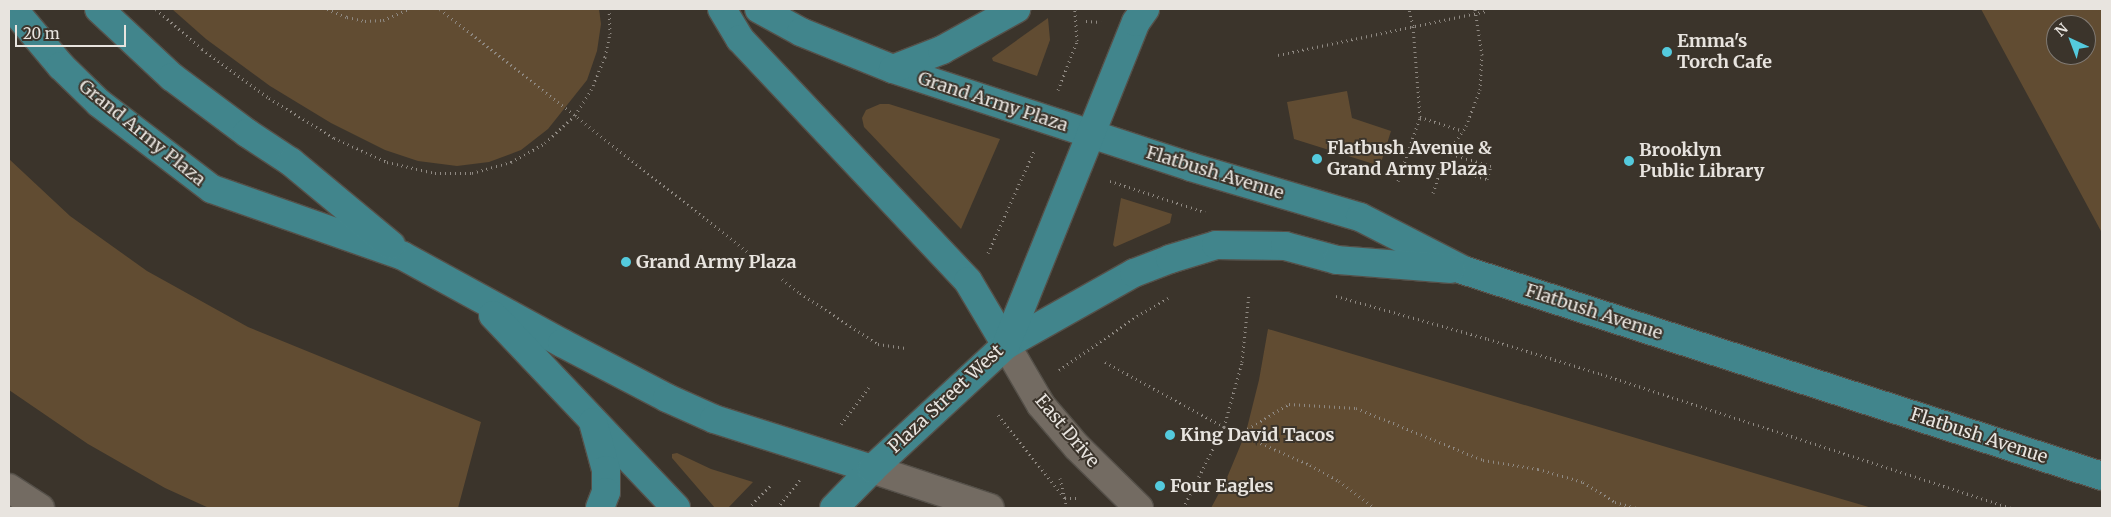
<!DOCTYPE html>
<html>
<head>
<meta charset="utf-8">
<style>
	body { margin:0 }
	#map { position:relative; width:2111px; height:517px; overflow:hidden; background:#3b342b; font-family:Merriweather,serif }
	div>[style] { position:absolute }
	.green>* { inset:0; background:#614c32 }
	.path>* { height:3px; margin-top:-1.5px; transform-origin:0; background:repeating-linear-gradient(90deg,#8f8982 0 1px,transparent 0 5px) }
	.roads { filter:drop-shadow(1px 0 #555049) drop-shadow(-1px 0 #555049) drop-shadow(0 1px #555049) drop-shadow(0 -1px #555049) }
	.minor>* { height:28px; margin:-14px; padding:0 14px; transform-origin:14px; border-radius:14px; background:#736b62 }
	.major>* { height:28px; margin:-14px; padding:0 14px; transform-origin:14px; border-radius:14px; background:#41858c }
	.dots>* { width:14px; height:14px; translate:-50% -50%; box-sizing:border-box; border:2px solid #3b342b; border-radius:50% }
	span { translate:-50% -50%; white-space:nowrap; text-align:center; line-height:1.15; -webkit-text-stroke:4px #3b342b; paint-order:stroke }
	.poi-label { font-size:18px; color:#e8e4df; font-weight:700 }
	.left { translate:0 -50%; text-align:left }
	.street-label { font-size:18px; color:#e8e4df }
	.frame { position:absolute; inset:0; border:10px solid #e8e4df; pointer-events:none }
	.north { position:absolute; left:2046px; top:15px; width:50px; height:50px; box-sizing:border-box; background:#3b342b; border:1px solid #807a73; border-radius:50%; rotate:317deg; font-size:14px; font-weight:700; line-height:20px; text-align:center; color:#e8e4df }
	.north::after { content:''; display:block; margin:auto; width:18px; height:22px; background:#54cadd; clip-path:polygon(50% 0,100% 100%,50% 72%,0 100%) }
	.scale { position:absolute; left:15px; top:25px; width:111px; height:22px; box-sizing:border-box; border:2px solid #e8e4df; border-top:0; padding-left:6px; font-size:15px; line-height:18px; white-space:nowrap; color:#e8e4df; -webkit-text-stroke:4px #3b342b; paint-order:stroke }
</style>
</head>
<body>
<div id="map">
	<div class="green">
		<div style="clip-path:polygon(172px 9px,599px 9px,601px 24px,597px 51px,587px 80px,548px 129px,521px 150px,489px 162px,457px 166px,418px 161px,385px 150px,331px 123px,270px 86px,206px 39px)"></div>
		<div style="clip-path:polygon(evenodd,1981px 9px,2102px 9px,2102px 233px,2081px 194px,1981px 9px,2056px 25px,2086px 25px,2086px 55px,2056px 55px,2056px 25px)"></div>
		<div style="clip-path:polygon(1048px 18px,1050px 40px,1037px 76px,993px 61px,992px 58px)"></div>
		<div style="clip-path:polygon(1347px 91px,1352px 118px,1391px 131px,1380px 166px,1294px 139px,1287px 102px)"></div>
		<div style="clip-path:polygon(880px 104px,889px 104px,1000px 139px,961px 229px,864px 127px,862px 118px,866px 110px)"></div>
		<div style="clip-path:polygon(9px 159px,70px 216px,147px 271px,248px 327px,481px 422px,458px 508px,209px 508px,165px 488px,88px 444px,9px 390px)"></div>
		<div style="clip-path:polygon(1121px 198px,1172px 214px,1170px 223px,1115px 247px,1113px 245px)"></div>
		<div style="clip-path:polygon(1268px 329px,1872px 508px,1873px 508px,1211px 508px,1226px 480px,1246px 432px,1259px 380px)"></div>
		<div style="clip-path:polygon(677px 453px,711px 469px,753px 482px,728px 508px,715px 508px,672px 458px,672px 454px)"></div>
	</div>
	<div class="path">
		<div style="left:156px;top:9px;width:61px;rotate:41deg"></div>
		<div style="left:202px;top:49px;width:83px;rotate:36.2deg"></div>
		<div style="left:269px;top:98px;width:76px;rotate:31.6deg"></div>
		<div style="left:334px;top:138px;width:58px;rotate:24.4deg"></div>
		<div style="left:387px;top:162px;width:49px;rotate:12.9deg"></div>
		<div style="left:435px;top:173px;width:37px"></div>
		<div style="left:472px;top:173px;width:41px;rotate:-15.8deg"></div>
		<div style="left:511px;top:162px;width:39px;rotate:-29deg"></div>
		<div style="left:545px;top:143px;width:41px;rotate:-43deg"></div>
		<div style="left:575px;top:115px;width:30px;rotate:-57deg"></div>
		<div style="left:591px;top:90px;width:36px;rotate:-67deg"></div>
		<div style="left:605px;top:57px;width:24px;rotate:-78deg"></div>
		<div style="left:610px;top:34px;width:25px;rotate:-92deg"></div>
		<div style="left:327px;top:9px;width:22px;rotate:22deg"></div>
		<div style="left:347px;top:17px;width:18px;rotate:13deg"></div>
		<div style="left:365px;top:21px;width:18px;rotate:-3deg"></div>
		<div style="left:383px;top:20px;width:28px;rotate:-23deg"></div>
		<div style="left:440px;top:9px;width:407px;rotate:38.3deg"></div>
		<div style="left:1086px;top:21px;width:15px;rotate:4deg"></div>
		<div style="left:1278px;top:55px;width:213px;rotate:-11.9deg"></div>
		<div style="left:1058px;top:90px;width:53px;rotate:-68.8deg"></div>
		<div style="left:1077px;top:41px;width:32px;rotate:-94deg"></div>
		<div style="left:1420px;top:117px;width:45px;rotate:18deg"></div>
		<div style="left:1110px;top:181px;width:100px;rotate:18.1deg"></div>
		<div style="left:1398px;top:181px;width:68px;rotate:-71deg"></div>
		<div style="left:1420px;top:117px;width:91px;rotate:-94.4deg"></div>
		<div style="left:1413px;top:26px;width:17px;rotate:-103deg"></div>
		<div style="left:1433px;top:193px;width:28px;rotate:-72deg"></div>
		<div style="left:1442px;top:166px;width:47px;rotate:16.1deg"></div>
		<div style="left:1487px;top:179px;width:14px;rotate:-73deg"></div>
		<div style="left:1491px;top:166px;width:42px;rotate:-163.3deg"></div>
		<div style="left:1451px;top:154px;width:13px;rotate:-72deg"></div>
		<div style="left:1455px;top:142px;width:19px;rotate:-55deg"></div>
		<div style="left:1466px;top:126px;width:39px;rotate:-69deg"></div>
		<div style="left:1480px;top:90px;width:35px;rotate:-87deg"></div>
		<div style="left:1482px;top:55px;width:47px;rotate:-98.7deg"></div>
		<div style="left:988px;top:253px;width:112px;rotate:-65.7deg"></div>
		<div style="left:782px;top:279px;width:23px;rotate:38deg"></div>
		<div style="left:800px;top:293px;width:93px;rotate:33.2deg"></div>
		<div style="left:878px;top:344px;width:28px;rotate:8deg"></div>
		<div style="left:1336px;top:296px;width:158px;rotate:15.8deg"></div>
		<div style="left:1488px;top:339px;width:118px;rotate:17.2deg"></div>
		<div style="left:1601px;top:374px;width:432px;rotate:18.1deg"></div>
		<div style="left:1105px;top:362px;width:136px;rotate:28.6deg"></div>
		<div style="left:1224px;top:427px;width:94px;rotate:23.8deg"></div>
		<div style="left:1310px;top:465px;width:33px;rotate:29deg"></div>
		<div style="left:1339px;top:481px;width:45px;rotate:36.9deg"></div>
		<div style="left:1059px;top:370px;width:95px;rotate:-34.7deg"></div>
		<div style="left:1137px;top:316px;width:36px;rotate:-30deg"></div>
		<div style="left:998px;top:415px;width:107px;rotate:51.1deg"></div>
		<div style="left:1065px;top:498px;width:15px"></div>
		<div style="left:841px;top:424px;width:46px;rotate:-52.9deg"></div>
		<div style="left:1239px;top:434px;width:58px;rotate:-31deg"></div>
		<div style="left:1289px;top:404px;width:67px;rotate:3.4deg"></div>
		<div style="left:1356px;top:408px;width:137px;rotate:22.3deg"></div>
		<div style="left:1483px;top:460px;width:56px;rotate:9.3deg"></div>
		<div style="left:1538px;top:469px;width:47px;rotate:16.1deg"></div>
		<div style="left:1583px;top:482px;width:38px;rotate:32deg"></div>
		<div style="left:1615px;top:502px;width:22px;rotate:16deg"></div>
		<div style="left:1060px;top:478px;width:31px;rotate:77deg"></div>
		<div style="left:748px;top:508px;width:34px;rotate:-45deg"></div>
		<div style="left:777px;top:508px;width:36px;rotate:-51deg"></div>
		<div style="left:1183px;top:508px;width:91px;rotate:-63.2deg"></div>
		<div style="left:1224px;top:427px;width:67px;rotate:-74.5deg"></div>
		<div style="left:1242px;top:362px;width:69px;rotate:-84.2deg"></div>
	</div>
	<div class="roads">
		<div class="minor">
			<div style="left:1006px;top:345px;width:69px;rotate:59.7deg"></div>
			<div style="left:1041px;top:405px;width:55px;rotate:49.4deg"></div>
			<div style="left:1077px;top:447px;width:87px;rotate:44.5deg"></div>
			<div style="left:872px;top:469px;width:124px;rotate:18.3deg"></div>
			<div style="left:9px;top:488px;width:37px;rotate:33deg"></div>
		</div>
		<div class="major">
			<div style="left:13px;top:9px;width:75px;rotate:49.9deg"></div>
			<div style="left:61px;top:66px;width:53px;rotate:44.2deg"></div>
			<div style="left:99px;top:103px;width:142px;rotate:37.3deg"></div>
			<div style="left:212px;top:189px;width:202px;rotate:19.3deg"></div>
			<div style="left:403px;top:256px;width:181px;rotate:28.7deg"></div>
			<div style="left:562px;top:343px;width:119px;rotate:27.6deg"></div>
			<div style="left:667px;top:398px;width:51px;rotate:24.1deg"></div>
			<div style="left:714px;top:419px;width:166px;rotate:17.6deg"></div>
			<div style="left:99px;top:9px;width:100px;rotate:43deg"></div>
			<div style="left:172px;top:77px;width:94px;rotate:36.7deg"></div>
			<div style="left:247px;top:133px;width:53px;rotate:33.4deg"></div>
			<div style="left:291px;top:162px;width:130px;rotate:39.7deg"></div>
			<div style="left:722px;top:9px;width:35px;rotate:59deg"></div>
			<div style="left:740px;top:39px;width:332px;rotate:46.7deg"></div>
			<div style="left:968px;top:281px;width:74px;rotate:59.3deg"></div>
			<div style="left:759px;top:9px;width:48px;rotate:28.7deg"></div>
			<div style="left:801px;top:32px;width:99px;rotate:21.9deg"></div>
			<div style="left:893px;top:69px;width:314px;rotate:18.2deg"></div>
			<div style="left:1191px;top:167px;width:176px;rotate:16.5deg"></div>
			<div style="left:1360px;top:217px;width:116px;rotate:27.2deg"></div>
			<div style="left:1463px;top:270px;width:671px;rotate:17.87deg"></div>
			<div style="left:893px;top:69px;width:53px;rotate:-21.2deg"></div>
			<div style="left:942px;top:50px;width:85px;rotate:-29deg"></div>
			<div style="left:493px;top:315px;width:266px;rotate:46.5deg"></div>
			<div style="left:1006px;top:345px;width:147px;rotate:-29.4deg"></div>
			<div style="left:1134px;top:273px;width:39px;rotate:-21deg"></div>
			<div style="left:1170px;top:259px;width:48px;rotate:-16.9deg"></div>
			<div style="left:1216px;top:245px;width:69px;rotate:0.8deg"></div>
			<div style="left:1285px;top:246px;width:54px;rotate:15.1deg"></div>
			<div style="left:1337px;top:260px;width:114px;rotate:4.5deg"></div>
			<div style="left:593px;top:422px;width:50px;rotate:74.8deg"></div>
			<div style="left:606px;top:470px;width:22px;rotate:90deg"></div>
			<div style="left:606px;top:492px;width:17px;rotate:111deg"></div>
			<div style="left:834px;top:508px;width:54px;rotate:-45.7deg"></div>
			<div style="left:872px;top:469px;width:183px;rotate:-42.8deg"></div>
			<div style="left:1006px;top:345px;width:348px;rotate:-68.1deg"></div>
			<div style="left:1136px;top:22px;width:16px;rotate:-55deg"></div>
		</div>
	</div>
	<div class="dots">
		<div style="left:1667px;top:52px;background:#54cadd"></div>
		<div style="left:1317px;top:159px;background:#54cadd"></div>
		<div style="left:1629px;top:161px;background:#54cadd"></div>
		<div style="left:626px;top:262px;background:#54cadd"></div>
		<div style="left:1170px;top:435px;background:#54cadd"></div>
		<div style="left:1160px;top:486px;background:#54cadd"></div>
	</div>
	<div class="poi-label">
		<span class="left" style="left:1677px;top:52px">Emma's<br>Torch Cafe</span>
		<span class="left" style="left:1327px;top:159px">Flatbush Avenue &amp;<br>Grand Army Plaza</span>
		<span class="left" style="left:1639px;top:161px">Brooklyn<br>Public Library</span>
		<span class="left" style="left:636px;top:262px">Grand Army Plaza</span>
		<span class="left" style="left:1180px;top:435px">King David Tacos</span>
		<span class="left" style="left:1170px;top:486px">Four Eagles</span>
	</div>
	<div class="street-label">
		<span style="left:993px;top:102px;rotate:18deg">Grand Army Plaza</span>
		<span style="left:142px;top:133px;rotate:39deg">Grand Army Plaza</span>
		<span style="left:1215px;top:173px;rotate:17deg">Flatbush Avenue</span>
		<span style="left:1594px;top:312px;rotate:18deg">Flatbush Avenue</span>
		<span style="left:946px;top:399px;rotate:-43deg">Plaza Street West</span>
		<span style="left:1067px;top:431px;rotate:50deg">East Drive</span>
		<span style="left:1979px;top:436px;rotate:18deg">Flatbush Avenue</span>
	</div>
	<div class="frame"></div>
	<div class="north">N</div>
	<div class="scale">20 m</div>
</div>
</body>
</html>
